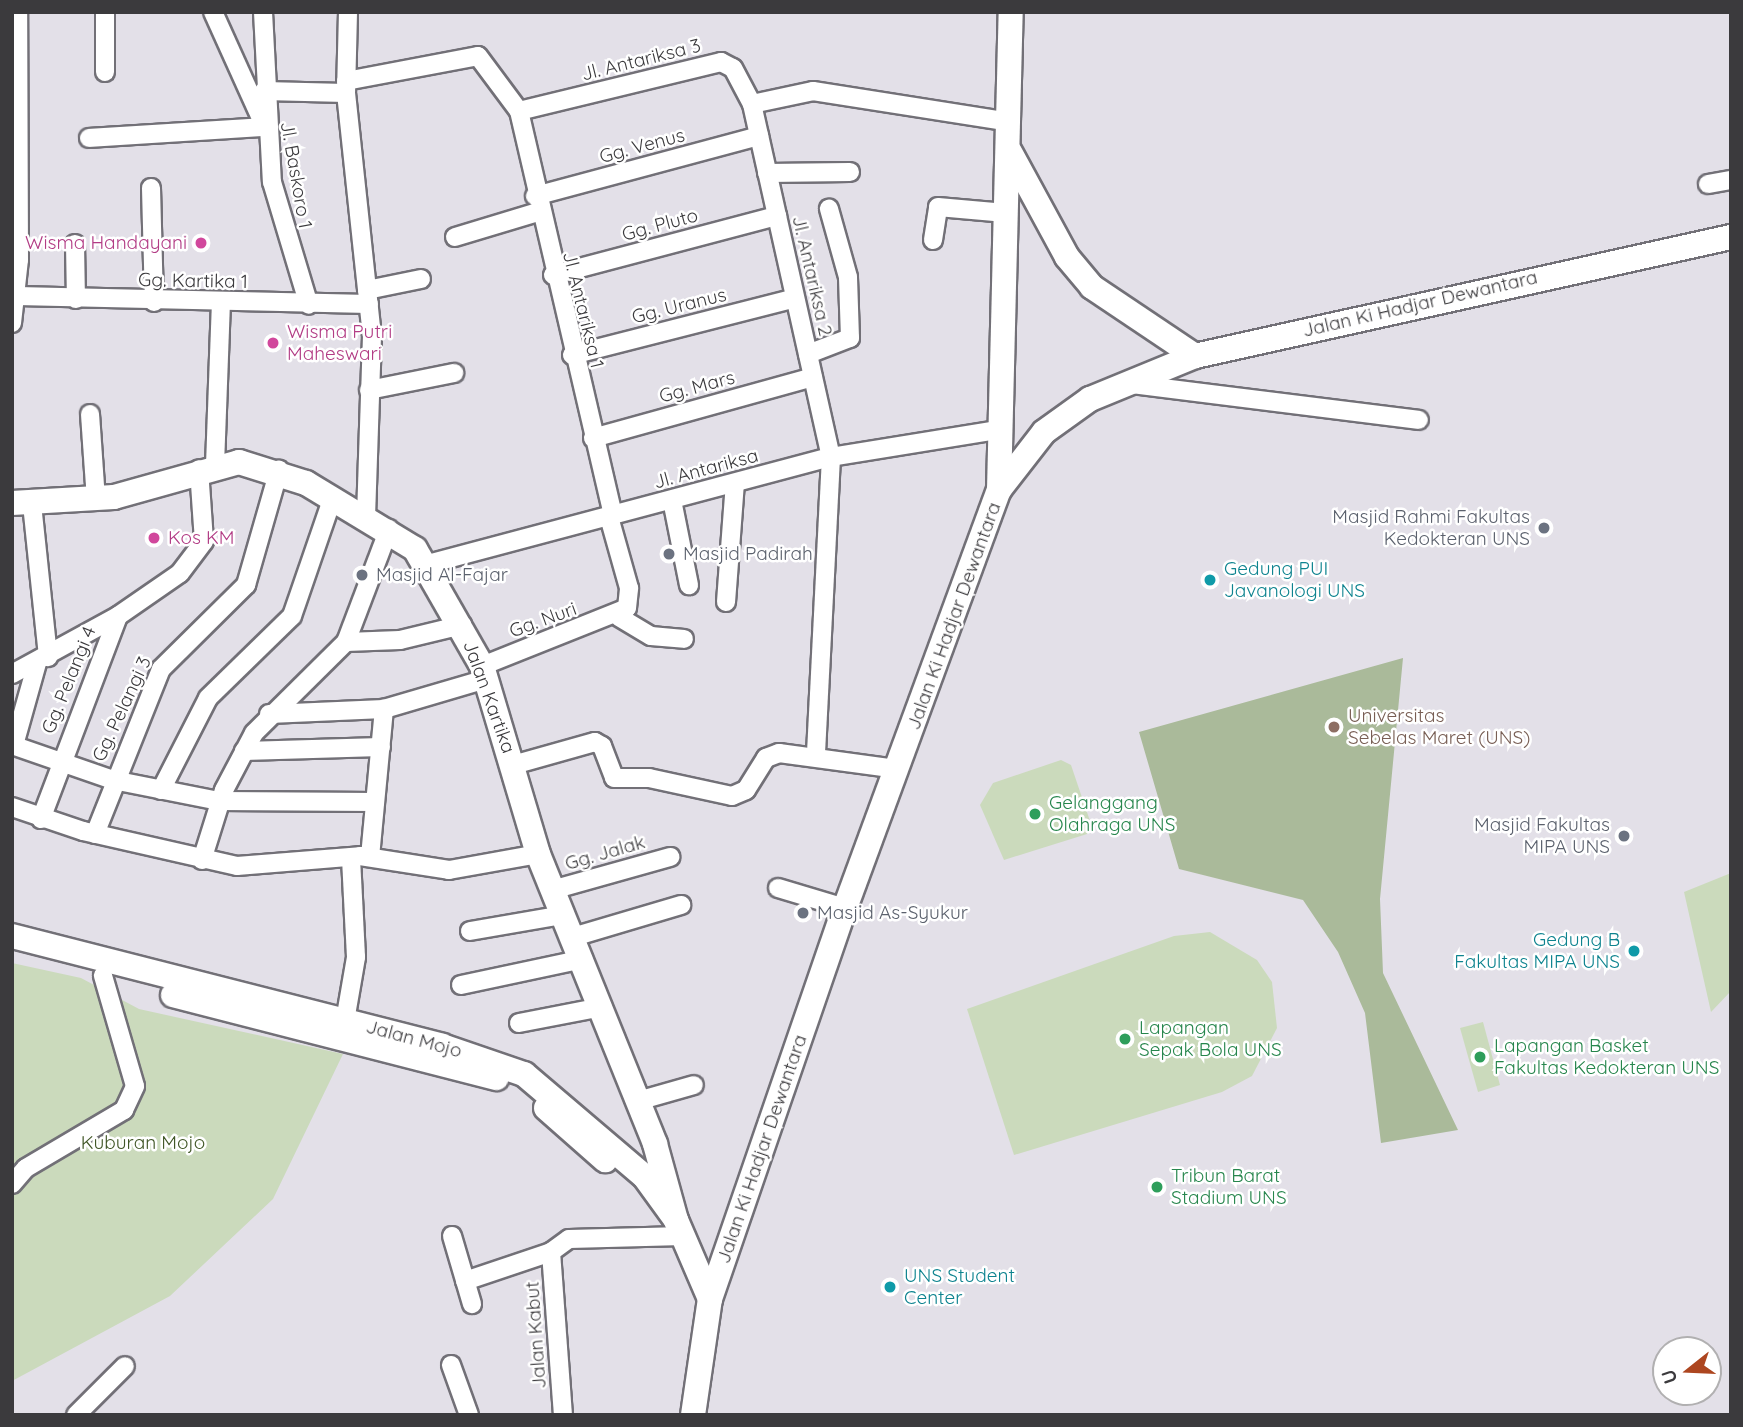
<!DOCTYPE html>
<html>
<head>
<meta charset="utf-8">
<style>
	body { margin:0 }
	#map { position:relative; width:1743px; height:1427px; overflow:hidden; background:#e3e0e8; font-family:Quicksand,sans-serif }
	div>[style] { position:absolute }
	.green>* { inset:0; background:#cbdabc }
	.forest>* { inset:0; background:#aaba9a }
	.roads { filter:drop-shadow(2px 0 #727077) drop-shadow(-2px 0 #727077) drop-shadow(0 2px #727077) drop-shadow(0 -2px #727077) }
	.street>* { height:18px; margin:-9px; padding:0 9px; transform-origin:9px; border-radius:9px; background:#fff }
	.secondary>* { height:24px; margin:-12px; padding:0 12px; transform-origin:12px; border-radius:12px; background:#fff }
	.dots>* { width:19px; height:19px; translate:-50% -50%; box-sizing:border-box; border:4px solid #fff; border-radius:50% }
	span { translate:-50% -50%; white-space:nowrap; text-align:center; line-height:1.15; -webkit-text-stroke:5px #fff; paint-order:stroke }
	.street-label { font-size:19px; color:#3b3a3d }
	.hotel-label { font-size:19px; color:#b23c85 }
	.right { translate:-100% -50%; text-align:right }
	.left { translate:0 -50%; text-align:left }
	.worship-label { font-size:19px; color:#5b616d }
	.culture-label { font-size:19px; color:#0d838f }
	.education-label { font-size:19px; color:#785e54 }
	.leisure-label { font-size:19px; color:#27864d }
	.park-label { font-size:19px; color:#405626 }
	.frame { position:absolute; inset:0; border:14px solid #3b3a3d; pointer-events:none }
	.north { position:absolute; left:1652px; top:1336px; width:70px; height:70px; box-sizing:border-box; background:#fff; border:2px solid #b1b0b1; border-radius:50%; rotate:252deg; font-size:19px; font-weight:700; line-height:28px; text-align:center; color:#3b3a3d }
	.north::after { content:''; display:block; margin:auto; width:24px; height:32px; background:#ad4620; clip-path:polygon(50% 0,100% 100%,50% 72%,0 100%) }
</style>
</head>
<body>
<div id="map">
	<div class="green">
		<div style="clip-path:polygon(1061px 760px,1071px 765px,1091px 824px,1087px 834px,1004px 860px,980px 805px,993px 783px)"></div>
		<div style="clip-path:polygon(1731px 873px,1731px 991px,1711px 1012px,1684px 892px)"></div>
		<div style="clip-path:polygon(1210px 932px,1257px 960px,1272px 982px,1277px 1028px,1252px 1076px,1222px 1092px,1014px 1155px,967px 1009px,1174px 936px)"></div>
		<div style="clip-path:polygon(12px 963px,81px 978px,139px 1009px,343px 1054px,273px 1199px,170px 1296px,12px 1381px)"></div>
		<div style="clip-path:polygon(1483px 1022px,1500px 1085px,1478px 1092px,1460px 1028px)"></div>
	</div>
	<div class="forest">
		<div style="clip-path:polygon(1403px 658px,1380px 899px,1383px 973px,1458px 1130px,1381px 1143px,1365px 1013px,1338px 952px,1303px 900px,1179px 869px,1139px 732px)"></div>
	</div>
	<div class="roads">
		<div class="street">
			<div style="left:263px;top:12px;width:170px;rotate:87deg"></div>
			<div style="left:272px;top:182px;width:128px;rotate:73.3deg"></div>
			<div style="left:348px;top:12px;width:81px;rotate:91.4deg"></div>
			<div style="left:346px;top:93px;width:244px;rotate:83.9deg"></div>
			<div style="left:372px;top:336px;width:178px;rotate:91.9deg"></div>
			<div style="left:105px;top:72px;width:60px;rotate:-90deg"></div>
			<div style="left:346px;top:81px;width:134px;rotate:-10.7deg"></div>
			<div style="left:478px;top:56px;width:69px;rotate:53.3deg"></div>
			<div style="left:519px;top:111px;width:416px;rotate:76.9deg"></div>
			<div style="left:264px;top:91px;width:82px;rotate:1.4deg"></div>
			<div style="left:752px;top:104px;width:62px;rotate:-12deg"></div>
			<div style="left:813px;top:91px;width:199px;rotate:8.9deg"></div>
			<div style="left:519px;top:111px;width:208px;rotate:-13.6deg"></div>
			<div style="left:721px;top:62px;width:13px;rotate:27deg"></div>
			<div style="left:733px;top:68px;width:41px;rotate:62.2deg"></div>
			<div style="left:752px;top:104px;width:362px;rotate:77.4deg"></div>
			<div style="left:831px;top:457px;width:298px;rotate:92.9deg"></div>
			<div style="left:89px;top:138px;width:176px;rotate:-3.6deg"></div>
			<div style="left:265px;top:127px;width:126px;rotate:-114.3deg"></div>
			<div style="left:767px;top:173px;width:83px;rotate:-0.7deg"></div>
			<div style="left:1708px;top:184px;width:23px;rotate:-10deg"></div>
			<div style="left:151px;top:188px;width:114px;rotate:88.5deg"></div>
			<div style="left:535px;top:196px;width:232px;rotate:-15deg"></div>
			<div style="left:455px;top:237px;width:87px;rotate:-16.8deg"></div>
			<div style="left:933px;top:240px;width:33px;rotate:-81deg"></div>
			<div style="left:938px;top:207px;width:68px;rotate:5deg"></div>
			<div style="left:75px;top:244px;width:55px;rotate:89deg"></div>
			<div style="left:553px;top:275px;width:232px;rotate:-14.8deg"></div>
			<div style="left:367px;top:290px;width:55px;rotate:-11.5deg"></div>
			<div style="left:17px;top:296px;width:352px;rotate:1.3deg"></div>
			<div style="left:12px;top:323px;width:63px;rotate:-83.7deg"></div>
			<div style="left:19px;top:260px;width:248px;rotate:-90.2deg"></div>
			<div style="left:808px;top:354px;width:45px;rotate:-20.9deg"></div>
			<div style="left:850px;top:338px;width:61px;rotate:-91.9deg"></div>
			<div style="left:848px;top:277px;width:71px;rotate:-105.6deg"></div>
			<div style="left:572px;top:355px;width:230px;rotate:-14.3deg"></div>
			<div style="left:1131px;top:384px;width:290px;rotate:7.1deg"></div>
			<div style="left:369px;top:390px;width:87px;rotate:-11.3deg"></div>
			<div style="left:90px;top:414px;width:86px;rotate:86deg"></div>
			<div style="left:593px;top:438px;width:228px;rotate:-15.5deg"></div>
			<div style="left:215px;top:465px;width:162px;rotate:-87.9deg"></div>
			<div style="left:672px;top:500px;width:87px;rotate:78.7deg"></div>
			<div style="left:32px;top:504px;width:154px;rotate:84deg"></div>
			<div style="left:428px;top:564px;width:417px;rotate:-14.9deg"></div>
			<div style="left:831px;top:457px;width:168px;rotate:-9.2deg"></div>
			<div style="left:726px;top:602px;width:119px;rotate:-85.7deg"></div>
			<div style="left:619px;top:617px;width:37px;rotate:31deg"></div>
			<div style="left:651px;top:636px;width:33px;rotate:5deg"></div>
			<div style="left:346px;top:642px;width:54px;rotate:-2.1deg"></div>
			<div style="left:400px;top:640px;width:64px;rotate:-13.6deg"></div>
			<div style="left:482px;top:666px;width:156px;rotate:-21.8deg"></div>
			<div style="left:627px;top:608px;width:20px;rotate:-84deg"></div>
			<div style="left:629px;top:588px;width:74px;rotate:-105.7deg"></div>
			<div style="left:12px;top:674px;width:121px;rotate:-28.7deg"></div>
			<div style="left:269px;top:714px;width:115px;rotate:-2.5deg"></div>
			<div style="left:384px;top:709px;width:106px;rotate:-16.4deg"></div>
			<div style="left:12px;top:745px;width:107px;rotate:19.1deg"></div>
			<div style="left:113px;top:780px;width:108px;rotate:11.2deg"></div>
			<div style="left:219px;top:801px;width:156px;rotate:0.4deg"></div>
			<div style="left:14px;top:745px;width:85px;rotate:-74.3deg"></div>
			<div style="left:244px;top:751px;width:137px;rotate:-1.7deg"></div>
			<div style="left:513px;top:765px;width:85px;rotate:-15.7deg"></div>
			<div style="left:595px;top:742px;width:8px;rotate:30deg"></div>
			<div style="left:602px;top:746px;width:34px;rotate:69deg"></div>
			<div style="left:614px;top:778px;width:35px"></div>
			<div style="left:649px;top:778px;width:85px;rotate:12.2deg"></div>
			<div style="left:732px;top:796px;width:15px;rotate:-23deg"></div>
			<div style="left:746px;top:790px;width:38px;rotate:-58deg"></div>
			<div style="left:766px;top:758px;width:14px;rotate:-21deg"></div>
			<div style="left:779px;top:753px;width:120px;rotate:7.7deg"></div>
			<div style="left:161px;top:790px;width:103px;rotate:-62.9deg"></div>
			<div style="left:208px;top:698px;width:117px;rotate:-44.3deg"></div>
			<div style="left:292px;top:616px;width:126px;rotate:-71deg"></div>
			<div style="left:12px;top:807px;width:75px;rotate:18.7deg"></div>
			<div style="left:83px;top:831px;width:158px;rotate:12.8deg"></div>
			<div style="left:237px;top:866px;width:123px;rotate:-4.6deg"></div>
			<div style="left:360px;top:856px;width:90px;rotate:8.9deg"></div>
			<div style="left:449px;top:870px;width:90px;rotate:-10.2deg"></div>
			<div style="left:41px;top:819px;width:217px;rotate:-69.2deg"></div>
			<div style="left:118px;top:616px;width:75px;rotate:-34.7deg"></div>
			<div style="left:180px;top:573px;width:40px;rotate:-53deg"></div>
			<div style="left:204px;top:541px;width:72px;rotate:-94deg"></div>
			<div style="left:95px;top:834px;width:178px;rotate:-68.2deg"></div>
			<div style="left:161px;top:669px;width:120px;rotate:-44.7deg"></div>
			<div style="left:246px;top:585px;width:120px;rotate:-74deg"></div>
			<div style="left:370px;top:857px;width:149px;rotate:-84.6deg"></div>
			<div style="left:202px;top:860px;width:73px;rotate:-72.6deg"></div>
			<div style="left:224px;top:790px;width:64px;rotate:-62.2deg"></div>
			<div style="left:254px;top:733px;width:129px;rotate:-44.7deg"></div>
			<div style="left:346px;top:642px;width:121px;rotate:-69.2deg"></div>
			<div style="left:778px;top:888px;width:70px;rotate:16.6deg"></div>
			<div style="left:552px;top:890px;width:123px;rotate:-15.6deg"></div>
			<div style="left:470px;top:931px;width:94px;rotate:-9.8deg"></div>
			<div style="left:573px;top:937px;width:113px;rotate:-16.5deg"></div>
			<div style="left:461px;top:985px;width:125px;rotate:-12deg"></div>
			<div style="left:345px;top:1021px;width:65px;rotate:-80.2deg"></div>
			<div style="left:356px;top:957px;width:100px;rotate:-92.9deg"></div>
			<div style="left:519px;top:1023px;width:85px;rotate:-10.9deg"></div>
			<div style="left:638px;top:1101px;width:58px;rotate:-15.9deg"></div>
			<div style="left:12px;top:1184px;width:21px;rotate:-49deg"></div>
			<div style="left:26px;top:1168px;width:114px;rotate:-30.6deg"></div>
			<div style="left:124px;top:1110px;width:26px;rotate:-65deg"></div>
			<div style="left:135px;top:1086px;width:115px;rotate:-106.2deg"></div>
			<div style="left:452px;top:1236px;width:71px;rotate:73.6deg"></div>
			<div style="left:551px;top:1252px;width:163px;rotate:85.8deg"></div>
			<div style="left:465px;top:1281px;width:91px;rotate:-18.6deg"></div>
			<div style="left:551px;top:1252px;width:22px;rotate:-36deg"></div>
			<div style="left:569px;top:1239px;width:114px;rotate:-1.5deg"></div>
			<div style="left:451px;top:1365px;width:53px;rotate:70.2deg"></div>
			<div style="left:76px;top:1415px;width:69px;rotate:-45deg"></div>
		</div>
		<div class="secondary">
			<div style="left:1010px;top:152px;width:119px;rotate:61.5deg"></div>
			<div style="left:1067px;top:257px;width:39px;rotate:50deg"></div>
			<div style="left:1092px;top:287px;width:124px;rotate:33.8deg"></div>
			<div style="left:999px;top:490px;width:478px;rotate:-88.6deg"></div>
			<div style="left:12px;top:503px;width:102px;rotate:-3.4deg"></div>
			<div style="left:114px;top:497px;width:130px;rotate:-15.6deg"></div>
			<div style="left:239px;top:462px;width:70px;rotate:17.4deg"></div>
			<div style="left:306px;top:483px;width:127px;rotate:31.2deg"></div>
			<div style="left:415px;top:549px;width:135px;rotate:60.2deg"></div>
			<div style="left:482px;top:666px;width:196px;rotate:73.4deg"></div>
			<div style="left:538px;top:854px;width:313px;rotate:68deg"></div>
			<div style="left:655px;top:1144px;width:79px;rotate:74.6deg"></div>
			<div style="left:12px;top:936px;width:444px;rotate:14.3deg"></div>
			<div style="left:442px;top:1046px;width:87px;rotate:18.9deg"></div>
			<div style="left:524px;top:1074px;width:157px;rotate:40.4deg"></div>
			<div style="left:644px;top:1176px;width:54px;rotate:54deg"></div>
			<div style="left:676px;top:1220px;width:86px;rotate:66.7deg"></div>
			<div style="left:173px;top:995px;width:334px;rotate:14.4deg"></div>
			<div style="left:546px;top:1108px;width:79px;rotate:41.4deg"></div>
			<div style="left:693px;top:1415px;width:117px;rotate:-81.7deg"></div>
			<div style="left:710px;top:1299px;width:414px;rotate:-71deg"></div>
			<div style="left:845px;top:908px;width:445px;rotate:-69.8deg"></div>
			<div style="left:999px;top:490px;width:73px;rotate:-52.2deg"></div>
			<div style="left:1044px;top:432px;width:57px;rotate:-35.7deg"></div>
			<div style="left:1090px;top:399px;width:113px;rotate:-22.3deg"></div>
			<div style="left:1195px;top:356px;width:549px;rotate:-12.52deg"></div>
		</div>
	</div>
	<div class="dots">
		<div style="left:201px;top:243px;background:#d1479c"></div>
		<div style="left:273px;top:343px;background:#d1479c"></div>
		<div style="left:1544px;top:528px;background:#6b7280"></div>
		<div style="left:154px;top:538px;background:#d1479c"></div>
		<div style="left:669px;top:554px;background:#6b7280"></div>
		<div style="left:362px;top:575px;background:#6b7280"></div>
		<div style="left:1210px;top:580px;background:#0f9aa8"></div>
		<div style="left:1334px;top:727px;background:#8d6e63"></div>
		<div style="left:1035px;top:814px;background:#2e9e5b"></div>
		<div style="left:1624px;top:836px;background:#6b7280"></div>
		<div style="left:803px;top:913px;background:#6b7280"></div>
		<div style="left:1634px;top:951px;background:#0f9aa8"></div>
		<div style="left:1125px;top:1039px;background:#2e9e5b"></div>
		<div style="left:1480px;top:1057px;background:#2e9e5b"></div>
		<div style="left:1157px;top:1187px;background:#2e9e5b"></div>
		<div style="left:890px;top:1287px;background:#0f9aa8"></div>
	</div>
	<div class="street-label">
		<span style="left:641px;top:60px;rotate:-14deg">Jl. Antariksa 3</span>
		<span style="left:642px;top:146px;rotate:-15deg">Gg. Venus</span>
		<span style="left:296px;top:175px;rotate:80deg">Jl. Baskoro 1</span>
		<span style="left:660px;top:225px;rotate:-15deg">Gg. Pluto</span>
		<span style="left:812px;top:276px;rotate:77deg">Jl. Antariksa 2</span>
		<span style="left:193px;top:281px;rotate:1deg">Gg. Kartika 1</span>
		<span style="left:1420px;top:304px;rotate:-13deg">Jalan Ki Hadjar Dewantara</span>
		<span style="left:679px;top:306px;rotate:-14deg">Gg. Uranus</span>
		<span style="left:583px;top:310px;rotate:76deg">Jl. Antariksa 1</span>
		<span style="left:697px;top:387px;rotate:-15deg">Gg. Mars</span>
		<span style="left:706px;top:469px;rotate:-15deg">Jl. Antariksa</span>
		<span style="left:954px;top:616px;rotate:-70deg">Jalan Ki Hadjar Dewantara</span>
		<span style="left:543px;top:620px;rotate:-20deg">Gg. Nuri</span>
		<span style="left:69px;top:680px;rotate:-68deg">Gg. Pelangi 4</span>
		<span style="left:489px;top:697px;rotate:70deg">Jalan Kartika</span>
		<span style="left:122px;top:709px;rotate:-65deg">Gg. Pelangi 3</span>
		<span style="left:605px;top:853px;rotate:-16deg">Gg. Jalak</span>
		<span style="left:414px;top:1039px;rotate:15deg">Jalan Mojo</span>
		<span style="left:762px;top:1149px;rotate:-71deg">Jalan Ki Hadjar Dewantara</span>
		<span style="left:536px;top:1335px;rotate:-94deg">Jalan Kabut</span>
	</div>
	<div class="hotel-label">
		<span class="right" style="left:187px;top:243px">Wisma Handayani</span>
		<span class="left" style="left:287px;top:343px">Wisma Putri<br>Maheswari</span>
		<span class="left" style="left:168px;top:538px">Kos KM</span>
	</div>
	<div class="worship-label">
		<span class="right" style="left:1530px;top:528px">Masjid Rahmi Fakultas<br>Kedokteran UNS</span>
		<span class="left" style="left:683px;top:554px">Masjid Padirah</span>
		<span class="left" style="left:376px;top:575px">Masjid Al-Fajar</span>
		<span class="right" style="left:1610px;top:836px">Masjid Fakultas<br>MIPA UNS</span>
		<span class="left" style="left:817px;top:913px">Masjid As-Syukur</span>
	</div>
	<div class="culture-label">
		<span class="left" style="left:1224px;top:580px">Gedung PUI<br>Javanologi UNS</span>
		<span class="right" style="left:1620px;top:951px">Gedung B<br>Fakultas MIPA UNS</span>
		<span class="left" style="left:904px;top:1287px">UNS Student<br>Center</span>
	</div>
	<div class="education-label">
		<span class="left" style="left:1348px;top:727px">Universitas<br>Sebelas Maret (UNS)</span>
	</div>
	<div class="leisure-label">
		<span class="left" style="left:1049px;top:814px">Gelanggang<br>Olahraga UNS</span>
		<span class="left" style="left:1139px;top:1039px">Lapangan<br>Sepak Bola UNS</span>
		<span class="left" style="left:1494px;top:1057px">Lapangan Basket<br>Fakultas Kedokteran UNS</span>
		<span class="left" style="left:1171px;top:1187px">Tribun Barat<br>Stadium UNS</span>
	</div>
	<div class="park-label">
		<span style="left:143px;top:1143px">Kuburan Mojo</span>
	</div>
	<div class="frame"></div>
	<div class="north">U</div>
</div>
</body>
</html>
